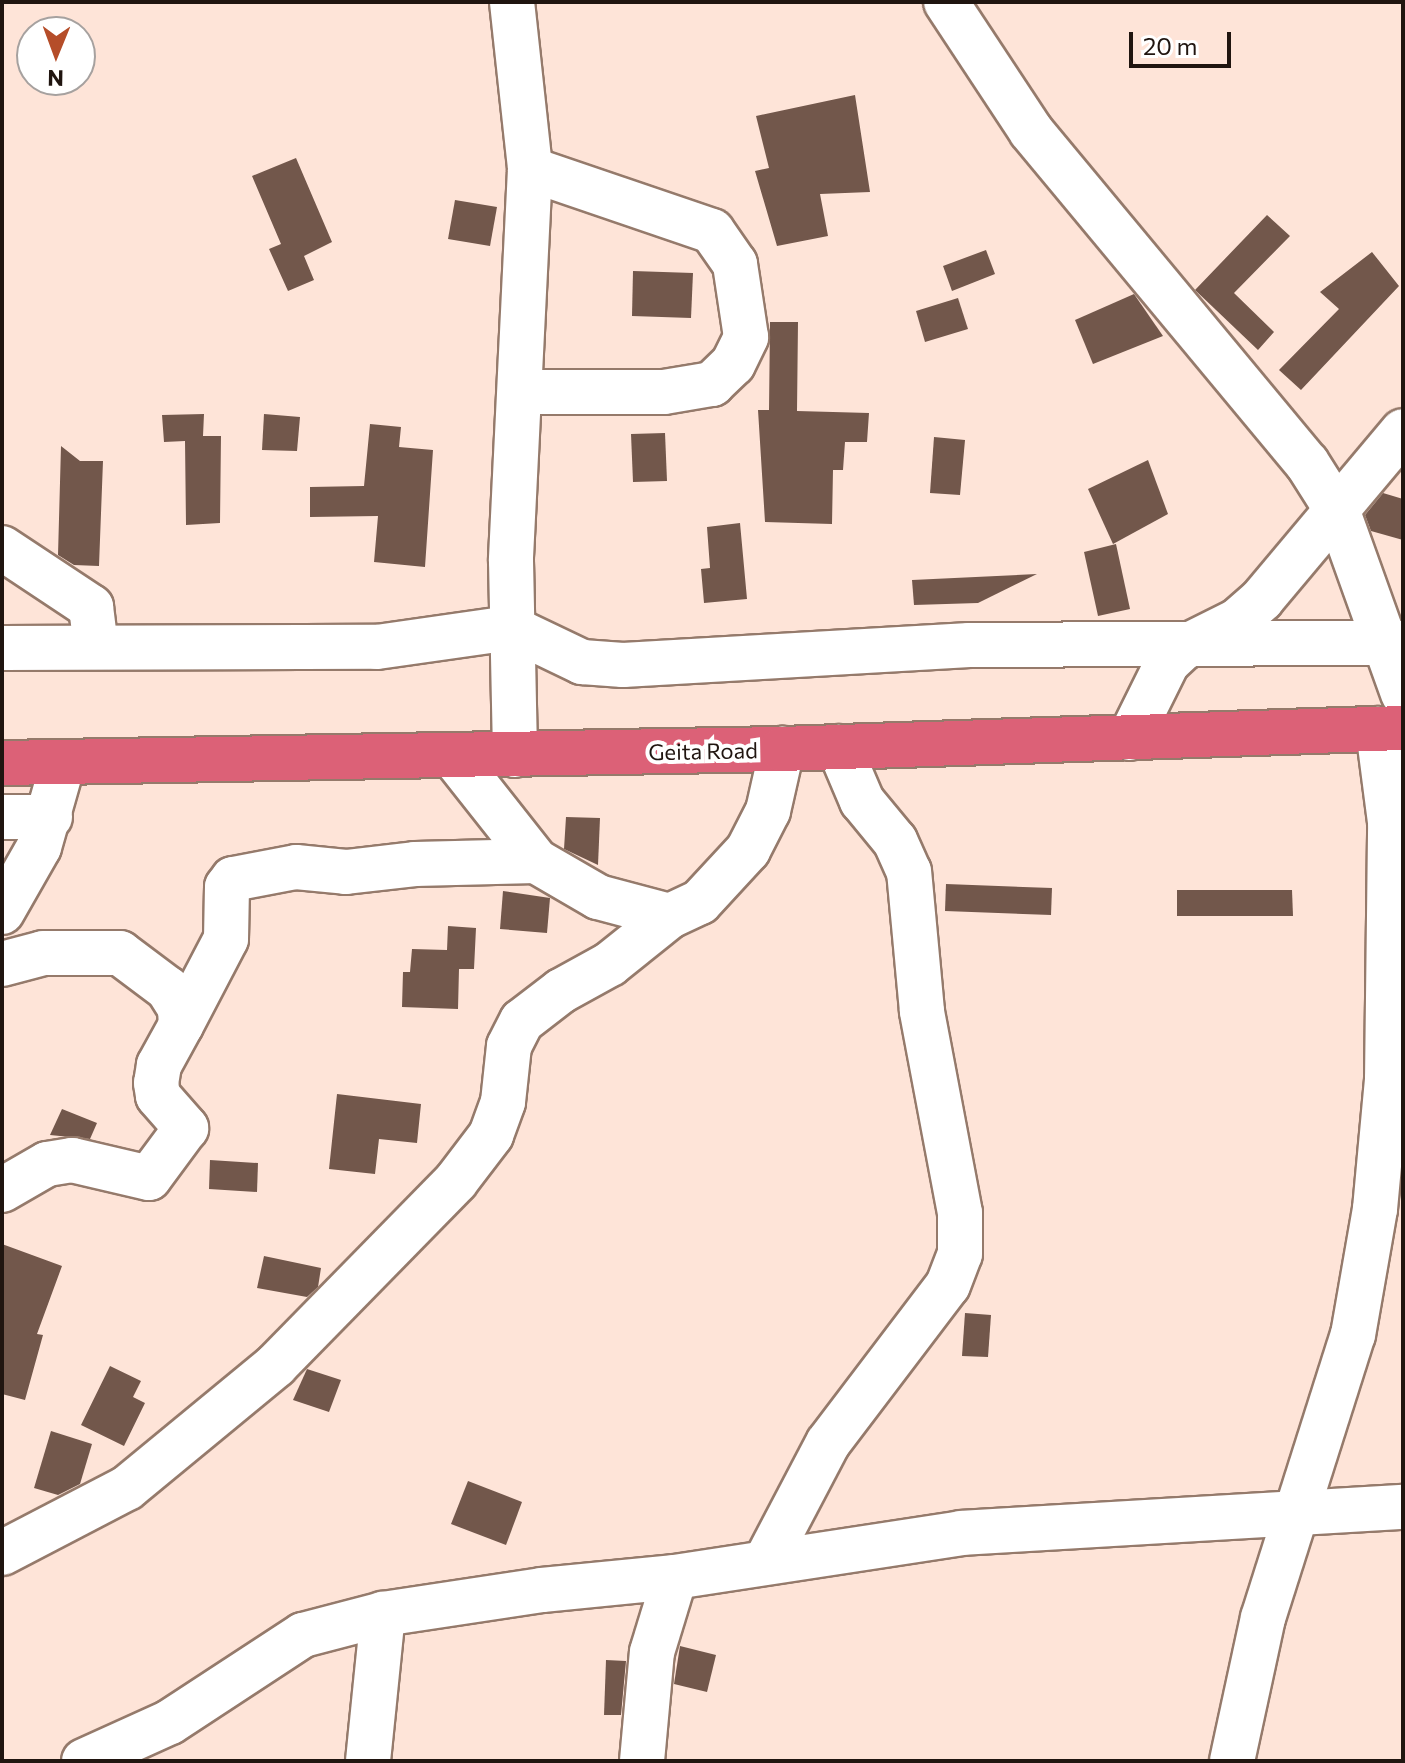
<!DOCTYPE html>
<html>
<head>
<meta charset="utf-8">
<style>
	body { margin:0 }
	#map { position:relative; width:1405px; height:1763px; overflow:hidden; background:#fee4d8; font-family:Commissioner,sans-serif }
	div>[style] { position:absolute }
	.building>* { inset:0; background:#72574b }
	.roads { filter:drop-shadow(2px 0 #957a6b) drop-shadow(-2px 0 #957a6b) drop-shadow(0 2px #957a6b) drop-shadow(0 -2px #957a6b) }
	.minor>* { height:44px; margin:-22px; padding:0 22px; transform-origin:22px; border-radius:22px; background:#fff }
	.highway>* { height:44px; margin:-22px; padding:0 22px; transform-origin:22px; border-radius:22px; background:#dc6177 }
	span { translate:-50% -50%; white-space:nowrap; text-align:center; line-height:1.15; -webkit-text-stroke:8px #fff; paint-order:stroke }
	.street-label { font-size:22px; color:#201510 }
	.frame { position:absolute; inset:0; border:4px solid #201510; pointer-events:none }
	.north { position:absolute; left:16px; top:16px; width:80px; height:80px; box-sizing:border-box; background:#fff; border:2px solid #a6a19f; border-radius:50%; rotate:181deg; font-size:22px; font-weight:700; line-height:32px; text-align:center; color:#201510 }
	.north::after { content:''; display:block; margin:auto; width:28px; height:36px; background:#b54d29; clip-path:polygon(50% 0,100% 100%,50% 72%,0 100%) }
	.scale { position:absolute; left:1129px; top:32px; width:102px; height:36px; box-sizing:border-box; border:4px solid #201510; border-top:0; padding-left:10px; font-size:24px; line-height:28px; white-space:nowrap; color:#201510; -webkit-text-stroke:6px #fff; paint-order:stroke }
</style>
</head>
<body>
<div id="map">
	<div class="building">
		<div style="clip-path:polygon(855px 95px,870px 192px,820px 194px,828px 236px,777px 246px,755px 171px,769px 168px,756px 116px)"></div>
		<div style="clip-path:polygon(296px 158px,332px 242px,304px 256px,314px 280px,288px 291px,269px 249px,281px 244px,252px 176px)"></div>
		<div style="clip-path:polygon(455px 200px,497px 207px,490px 246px,448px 239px)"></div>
		<div style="clip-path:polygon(1267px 215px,1290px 236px,1234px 293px,1274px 332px,1258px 350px,1195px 290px)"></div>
		<div style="clip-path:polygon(986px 250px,995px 274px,952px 291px,943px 266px)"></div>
		<div style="clip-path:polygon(1372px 252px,1399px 286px,1301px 390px,1279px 370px,1339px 309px,1320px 292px)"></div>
		<div style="clip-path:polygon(633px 271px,693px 273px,691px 318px,632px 316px)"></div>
		<div style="clip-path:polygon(1134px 294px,1163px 336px,1093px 364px,1075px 320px)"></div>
		<div style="clip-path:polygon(958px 298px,968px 329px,925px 342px,916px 311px)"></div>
		<div style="clip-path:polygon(770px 322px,798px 322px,797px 411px,869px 413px,867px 442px,845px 442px,843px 470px,833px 470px,832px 524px,765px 522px,758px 410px,769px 410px)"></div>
		<div style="clip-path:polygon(204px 414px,203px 436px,221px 436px,220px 523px,186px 525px,185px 441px,164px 442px,162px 415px)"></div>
		<div style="clip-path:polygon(264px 414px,300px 417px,297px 451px,262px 450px)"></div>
		<div style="clip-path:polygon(370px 424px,401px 427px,399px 447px,433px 450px,425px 567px,374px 562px,378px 516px,310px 517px,310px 487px,364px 486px)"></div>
		<div style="clip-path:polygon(665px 433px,667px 481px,633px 482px,631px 434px)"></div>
		<div style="clip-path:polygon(934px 437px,965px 440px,960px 495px,930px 493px)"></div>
		<div style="clip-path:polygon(61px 446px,80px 461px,103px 461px,99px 566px,74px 565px,58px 555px)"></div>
		<div style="clip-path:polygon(1148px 460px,1168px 514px,1113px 544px,1088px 489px)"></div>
		<div style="clip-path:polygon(1383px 493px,1403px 499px,1403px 540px,1371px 531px,1365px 515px)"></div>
		<div style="clip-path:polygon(740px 523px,747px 599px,704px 603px,701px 569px,710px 568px,707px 527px)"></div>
		<div style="clip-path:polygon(1116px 544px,1130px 609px,1098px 616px,1084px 552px)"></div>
		<div style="clip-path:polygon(1037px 574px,978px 603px,914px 605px,912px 580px)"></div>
		<div style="clip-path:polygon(566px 817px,600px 818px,598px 865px,564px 849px)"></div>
		<div style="clip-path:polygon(946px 884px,1052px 888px,1051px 915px,945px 911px)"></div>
		<div style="clip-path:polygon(1177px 890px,1292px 890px,1293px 916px,1177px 916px)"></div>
		<div style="clip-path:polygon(503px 891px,550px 898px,547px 933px,500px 929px)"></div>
		<div style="clip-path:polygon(448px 926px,476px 928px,474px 969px,459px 969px,458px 1009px,402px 1007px,403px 972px,410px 972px,412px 949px,447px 950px)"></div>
		<div style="clip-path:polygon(337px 1094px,421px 1104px,417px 1143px,379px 1139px,375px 1174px,329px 1169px)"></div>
		<div style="clip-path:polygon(62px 1109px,97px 1123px,90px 1139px,50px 1135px)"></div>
		<div style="clip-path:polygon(210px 1160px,258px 1163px,257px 1192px,209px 1189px)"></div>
		<div style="clip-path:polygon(2px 1244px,62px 1266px,37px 1334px,43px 1335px,25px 1400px,2px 1394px)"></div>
		<div style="clip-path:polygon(264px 1256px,321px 1268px,318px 1287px,307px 1297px,257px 1288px)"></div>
		<div style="clip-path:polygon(965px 1313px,991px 1315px,988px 1357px,962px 1356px)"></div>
		<div style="clip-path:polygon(110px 1366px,141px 1381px,133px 1397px,145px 1403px,124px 1446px,81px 1425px)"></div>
		<div style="clip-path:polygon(307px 1369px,341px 1380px,329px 1412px,293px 1400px)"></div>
		<div style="clip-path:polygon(51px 1431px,92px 1444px,80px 1484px,58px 1495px,34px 1488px)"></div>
		<div style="clip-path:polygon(468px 1481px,522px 1502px,506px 1545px,451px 1524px)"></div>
		<div style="clip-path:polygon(680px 1646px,716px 1655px,707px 1692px,674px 1684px)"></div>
		<div style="clip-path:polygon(606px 1660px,626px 1661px,621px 1715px,604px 1715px)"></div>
	</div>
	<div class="roads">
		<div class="minor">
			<div style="left:512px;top:2px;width:168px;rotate:83.8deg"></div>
			<div style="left:530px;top:169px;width:392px;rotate:92.8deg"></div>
			<div style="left:511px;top:561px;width:194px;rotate:88.8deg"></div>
			<div style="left:946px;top:2px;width:154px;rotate:56.6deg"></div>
			<div style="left:1031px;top:131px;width:432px;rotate:50.3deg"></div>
			<div style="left:1307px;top:463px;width:58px;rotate:57.7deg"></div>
			<div style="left:1338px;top:512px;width:193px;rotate:70.3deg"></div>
			<div style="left:520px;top:392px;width:144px"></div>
			<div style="left:664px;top:392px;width:49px;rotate:-9.5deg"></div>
			<div style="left:712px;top:384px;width:29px;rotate:-44deg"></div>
			<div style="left:733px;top:364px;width:30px;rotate:-64deg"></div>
			<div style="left:746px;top:337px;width:74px;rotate:-98.6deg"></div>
			<div style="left:735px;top:264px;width:40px;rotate:-124.9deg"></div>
			<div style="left:712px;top:231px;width:192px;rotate:-161.2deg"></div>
			<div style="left:2px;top:548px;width:107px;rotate:33.5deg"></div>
			<div style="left:91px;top:607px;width:40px;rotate:82.9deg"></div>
			<div style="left:2px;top:648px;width:375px;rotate:-0.2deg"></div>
			<div style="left:377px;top:647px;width:135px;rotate:-8.1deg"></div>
			<div style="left:511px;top:628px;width:79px;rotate:25.6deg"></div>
			<div style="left:582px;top:662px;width:41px;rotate:4.2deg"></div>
			<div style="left:623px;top:665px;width:347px;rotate:-3.3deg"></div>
			<div style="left:969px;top:645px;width:434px;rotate:-0.3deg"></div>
			<div style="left:1130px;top:738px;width:84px;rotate:-63.7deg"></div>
			<div style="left:1167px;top:663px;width:22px;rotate:-43deg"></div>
			<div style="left:1183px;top:648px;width:60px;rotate:-26.6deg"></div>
			<div style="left:1237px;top:621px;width:33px;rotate:-41deg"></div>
			<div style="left:1262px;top:599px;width:219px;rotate:-50deg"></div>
			<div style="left:454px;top:757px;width:132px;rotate:51.7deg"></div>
			<div style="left:536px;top:861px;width:72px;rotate:30.1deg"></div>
			<div style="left:598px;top:897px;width:74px;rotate:14.8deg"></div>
			<div style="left:670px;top:916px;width:33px;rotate:-25deg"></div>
			<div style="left:700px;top:902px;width:71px;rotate:-47.3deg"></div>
			<div style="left:748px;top:850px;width:44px;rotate:-62.9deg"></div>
			<div style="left:768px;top:811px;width:64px;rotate:-77.3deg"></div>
			<div style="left:2px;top:817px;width:48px"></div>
			<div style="left:2px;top:912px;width:75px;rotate:-60.4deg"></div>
			<div style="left:39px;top:847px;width:87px;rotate:-74.1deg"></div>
			<div style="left:2px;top:964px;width:42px;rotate:-15deg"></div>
			<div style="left:43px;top:953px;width:77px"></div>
			<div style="left:120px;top:953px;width:60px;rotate:36.9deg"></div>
			<div style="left:168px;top:989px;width:22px;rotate:58deg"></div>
			<div style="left:180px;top:1008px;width:17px;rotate:87deg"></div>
			<div style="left:181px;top:1025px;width:46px;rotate:118.8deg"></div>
			<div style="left:159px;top:1065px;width:18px;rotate:99deg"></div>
			<div style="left:156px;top:1083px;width:13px;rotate:81deg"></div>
			<div style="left:158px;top:1096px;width:43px;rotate:48.8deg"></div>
			<div style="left:186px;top:1128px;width:62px;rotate:126.5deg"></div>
			<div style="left:149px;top:1178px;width:79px;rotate:-166.8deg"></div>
			<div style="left:72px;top:1160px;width:25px;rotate:171deg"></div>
			<div style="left:47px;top:1164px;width:52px;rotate:150deg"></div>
			<div style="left:181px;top:1025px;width:97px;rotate:-62.4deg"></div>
			<div style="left:226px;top:939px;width:52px;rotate:-88.9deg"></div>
			<div style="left:227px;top:887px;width:10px;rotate:-53deg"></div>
			<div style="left:233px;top:879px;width:64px;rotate:-10.8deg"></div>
			<div style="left:296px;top:867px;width:50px;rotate:5.7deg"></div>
			<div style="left:346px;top:872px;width:69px;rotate:-6.6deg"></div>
			<div style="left:415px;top:864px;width:121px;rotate:-1.4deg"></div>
			<div style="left:2px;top:1553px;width:141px;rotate:-27.5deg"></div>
			<div style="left:127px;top:1488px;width:193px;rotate:-39.5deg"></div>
			<div style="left:276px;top:1365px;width:257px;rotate:-45.6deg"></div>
			<div style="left:456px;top:1181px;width:58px;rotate:-52.7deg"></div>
			<div style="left:491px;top:1135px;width:35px;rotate:-70deg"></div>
			<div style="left:503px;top:1102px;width:56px;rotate:-83.9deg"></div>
			<div style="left:509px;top:1046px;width:28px;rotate:-63deg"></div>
			<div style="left:522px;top:1021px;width:49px;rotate:-37.6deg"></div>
			<div style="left:561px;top:991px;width:56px;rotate:-28.9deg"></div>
			<div style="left:610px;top:964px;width:77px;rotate:-38.7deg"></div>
			<div style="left:766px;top:1561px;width:133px;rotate:-62.3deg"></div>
			<div style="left:828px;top:1443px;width:198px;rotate:-52.8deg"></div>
			<div style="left:948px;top:1285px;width:33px;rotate:-69deg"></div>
			<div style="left:960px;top:1254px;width:41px;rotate:-90deg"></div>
			<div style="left:960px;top:1213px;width:206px;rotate:-100.7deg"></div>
			<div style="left:922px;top:1011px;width:140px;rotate:-95.3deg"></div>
			<div style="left:909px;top:872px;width:34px;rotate:-114deg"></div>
			<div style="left:895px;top:841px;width:52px;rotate:-129.5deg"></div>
			<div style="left:862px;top:801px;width:59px;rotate:-113.1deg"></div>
			<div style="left:84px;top:1761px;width:94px;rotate:-24.4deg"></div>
			<div style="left:170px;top:1722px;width:159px;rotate:-33.2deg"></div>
			<div style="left:303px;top:1635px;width:83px;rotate:-14.7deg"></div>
			<div style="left:383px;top:1614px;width:161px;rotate:-8.6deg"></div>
			<div style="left:542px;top:1590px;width:134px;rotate:-5.6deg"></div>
			<div style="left:675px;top:1577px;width:289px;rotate:-8.7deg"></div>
			<div style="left:961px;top:1533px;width:443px;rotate:-3.4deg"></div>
			<div style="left:368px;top:1761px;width:148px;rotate:-84.2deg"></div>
			<div style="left:642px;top:1761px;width:109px;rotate:-84.8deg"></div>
			<div style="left:652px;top:1652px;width:78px;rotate:-73deg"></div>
			<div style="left:1232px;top:1761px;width:146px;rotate:-77.8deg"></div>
			<div style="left:1263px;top:1618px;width:297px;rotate:-72.4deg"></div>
			<div style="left:1353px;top:1335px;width:128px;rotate:-80.1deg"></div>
			<div style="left:1375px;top:1209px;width:130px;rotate:-84.7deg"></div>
			<div style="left:1387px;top:1080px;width:258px;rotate:-89.3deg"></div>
			<div style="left:1390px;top:822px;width:94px;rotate:-97.4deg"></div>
		</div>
		<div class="highway">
			<div style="left:2px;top:763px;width:780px;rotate:-1.03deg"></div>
			<div style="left:782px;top:749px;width:621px;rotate:-1.94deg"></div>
		</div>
	</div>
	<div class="street-label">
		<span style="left:703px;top:751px;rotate:-1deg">Geita Road</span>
	</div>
	<div class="frame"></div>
	<div class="north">N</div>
	<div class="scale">20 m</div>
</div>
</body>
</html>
